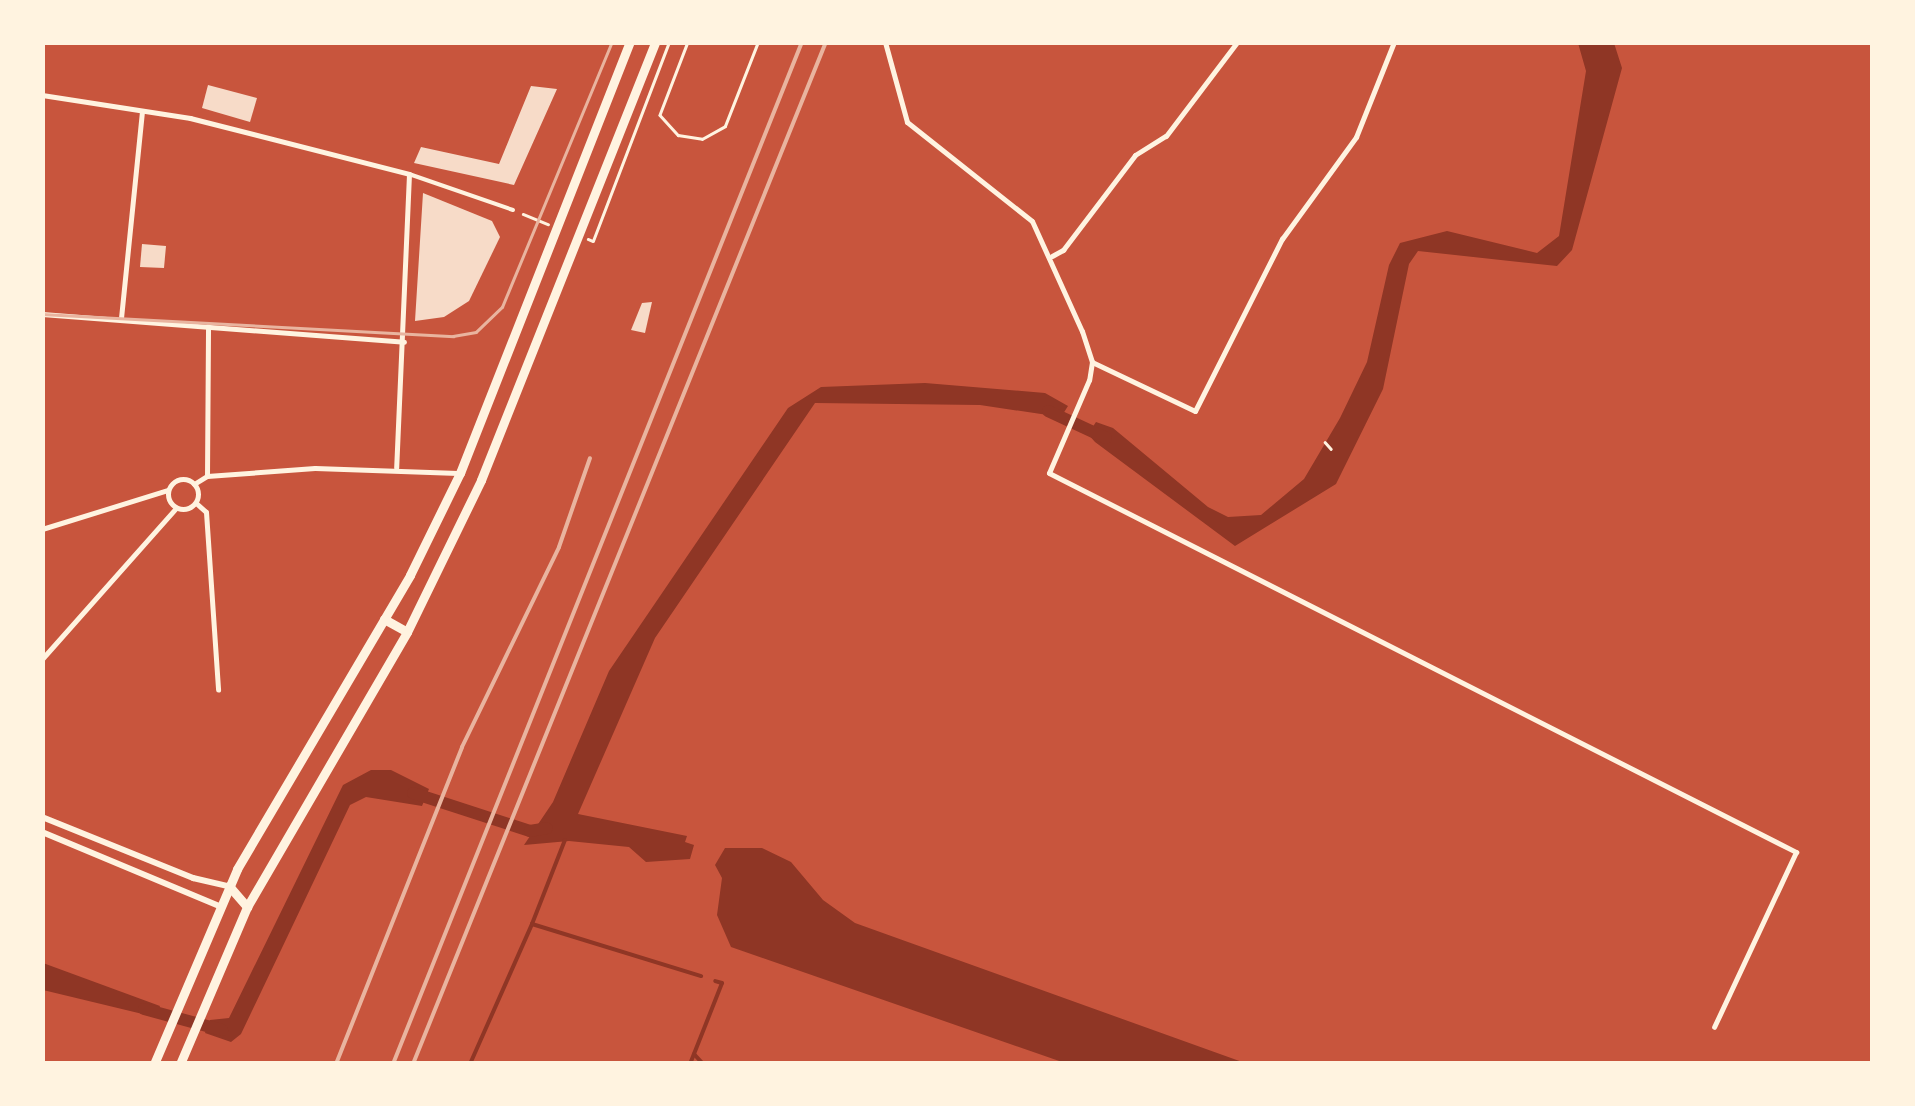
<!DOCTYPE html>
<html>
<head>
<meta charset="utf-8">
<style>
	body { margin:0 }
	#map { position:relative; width:1915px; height:1106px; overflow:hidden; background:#c8553d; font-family:"Varela Round",sans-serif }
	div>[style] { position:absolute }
	.water>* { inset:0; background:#8f3625 }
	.stream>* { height:4px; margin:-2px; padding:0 2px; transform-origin:2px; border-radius:2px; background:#8f3625 }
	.canal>* { height:12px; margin:-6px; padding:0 6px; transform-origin:6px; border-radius:6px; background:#8f3625 }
	.building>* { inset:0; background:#f7dbc8 }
	.path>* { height:2.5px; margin:-1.25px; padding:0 1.25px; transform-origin:1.25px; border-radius:1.25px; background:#fff3e0 }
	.service>* { height:2.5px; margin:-1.25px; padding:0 1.25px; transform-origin:1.25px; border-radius:1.25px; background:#fff3e0 }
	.pedestrian>* { height:4px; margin:-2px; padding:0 2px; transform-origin:2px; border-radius:2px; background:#fff3e0 }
	.minor>* { height:5px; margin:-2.5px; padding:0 2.5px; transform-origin:2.5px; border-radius:2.5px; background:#fff3e0 }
	.minor>.ring { margin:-2.5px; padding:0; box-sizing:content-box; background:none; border:5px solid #fff3e0; border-radius:50% }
	.tertiary>* { height:6px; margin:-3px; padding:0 3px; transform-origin:3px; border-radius:3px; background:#fff3e0 }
	.primary>* { height:9px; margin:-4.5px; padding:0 4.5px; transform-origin:4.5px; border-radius:4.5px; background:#fff3e0 }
	.tram>* { height:2.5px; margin:-1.25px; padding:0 1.25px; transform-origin:1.25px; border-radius:1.25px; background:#e9b49f }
	.rail>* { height:4px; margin:-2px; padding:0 2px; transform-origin:2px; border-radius:2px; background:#e9b49f }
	span { translate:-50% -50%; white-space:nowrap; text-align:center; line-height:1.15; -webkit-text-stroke:10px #fff3e0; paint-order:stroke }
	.frame { position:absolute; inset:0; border:45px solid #fff3e0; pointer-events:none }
</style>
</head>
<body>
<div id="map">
	<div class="water">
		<div style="clip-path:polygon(1578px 43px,1614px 43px,1622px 68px,1572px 250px,1557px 266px,1418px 251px,1409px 264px,1383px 389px,1336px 484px,1235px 546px,1095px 442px,1088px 434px,1096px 422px,1113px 428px,1208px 507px,1228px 517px,1261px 515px,1304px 479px,1340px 418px,1367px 362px,1389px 265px,1400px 243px,1447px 231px,1537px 253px,1559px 236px,1586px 71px)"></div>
		<div style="clip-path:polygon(925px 383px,1045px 393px,1068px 406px,1061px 417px,980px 405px,815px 403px,655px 638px,578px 814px,687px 836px,685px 842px,694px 845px,690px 859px,646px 862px,629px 847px,569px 841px,524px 845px,553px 802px,609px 671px,788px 408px,821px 387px)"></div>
		<div style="clip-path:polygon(371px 770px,391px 770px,429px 789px,422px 806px,366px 797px,350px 805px,241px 1034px,231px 1042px,205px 1033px,210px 1020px,229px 1018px,343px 785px)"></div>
		<div style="clip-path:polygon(725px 848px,762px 848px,791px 862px,823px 900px,855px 923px,1245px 1063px,1065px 1063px,731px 947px,717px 915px,722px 878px,715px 865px)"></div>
		<div style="clip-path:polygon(43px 963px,160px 1006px,155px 1017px,43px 990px)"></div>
	</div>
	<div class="stream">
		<div style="left:532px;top:924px;width:90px;rotate:-68.6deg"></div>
		<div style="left:694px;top:1054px;width:13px;rotate:48deg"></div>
		<div style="left:470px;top:1064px;width:153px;rotate:-66.1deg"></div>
		<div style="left:532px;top:924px;width:177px;rotate:17.1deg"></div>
		<div style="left:690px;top:1064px;width:87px;rotate:-68.4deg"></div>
		<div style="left:722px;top:983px;width:7px;rotate:-164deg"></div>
	</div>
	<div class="canal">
		<div style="left:1048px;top:411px;width:64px;rotate:25deg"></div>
		<div style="left:413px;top:793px;width:123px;rotate:18deg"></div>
		<div style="left:530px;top:831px;width:17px;rotate:-10deg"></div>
		<div style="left:144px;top:1009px;width:81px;rotate:15.1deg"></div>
	</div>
	<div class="building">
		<div style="clip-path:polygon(208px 85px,257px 98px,250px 122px,202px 108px)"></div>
		<div style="clip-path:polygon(531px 86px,557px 89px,514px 185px,414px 163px,421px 147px,499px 164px)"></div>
		<div style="clip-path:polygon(423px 193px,492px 221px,500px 237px,469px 301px,444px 317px,415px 321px)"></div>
		<div style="clip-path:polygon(142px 244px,166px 246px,164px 268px,140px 267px)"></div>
		<div style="clip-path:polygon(652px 302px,645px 333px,631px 330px,642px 303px)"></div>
	</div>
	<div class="path">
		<div style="left:523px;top:214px;width:27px;rotate:22deg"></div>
		<div style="left:588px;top:239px;width:5px;rotate:22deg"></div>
		<div style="left:593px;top:241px;width:213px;rotate:-69.1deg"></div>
		<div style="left:1325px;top:442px;width:9px;rotate:49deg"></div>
	</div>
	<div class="service">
		<div style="left:688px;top:42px;width:78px;rotate:111deg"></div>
		<div style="left:660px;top:115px;width:27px;rotate:48deg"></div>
		<div style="left:678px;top:135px;width:24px;rotate:9deg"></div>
		<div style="left:702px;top:139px;width:26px;rotate:-29deg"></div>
		<div style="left:725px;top:126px;width:90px;rotate:-68.6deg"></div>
	</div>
	<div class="pedestrian">
		<div style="left:409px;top:174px;width:110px;rotate:19.1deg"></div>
	</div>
	<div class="minor">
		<div style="left:885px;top:42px;width:83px;rotate:74.6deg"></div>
		<div style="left:907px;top:122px;width:159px;rotate:38.4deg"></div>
		<div style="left:1032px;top:221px;width:121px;rotate:65.6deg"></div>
		<div style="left:1082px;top:331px;width:33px;rotate:72deg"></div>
		<div style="left:1092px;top:362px;width:18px;rotate:99deg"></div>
		<div style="left:1089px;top:380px;width:101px;rotate:113.3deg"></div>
		<div style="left:1049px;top:473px;width:838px;rotate:26.9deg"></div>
		<div style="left:1796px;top:852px;width:193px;rotate:115.1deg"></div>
		<div style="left:42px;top:95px;width:150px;rotate:8.8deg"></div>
		<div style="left:190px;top:118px;width:226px;rotate:14.3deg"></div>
		<div style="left:409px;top:174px;width:294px;rotate:92.5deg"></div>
		<div style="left:1052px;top:256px;width:13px;rotate:-29deg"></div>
		<div style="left:1063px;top:250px;width:119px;rotate:-52.8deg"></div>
		<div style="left:1135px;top:155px;width:36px;rotate:-32deg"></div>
		<div style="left:1166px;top:136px;width:118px;rotate:-52.9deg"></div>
		<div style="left:42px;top:314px;width:363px;rotate:4.4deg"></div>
		<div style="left:121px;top:318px;width:208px;rotate:-84.2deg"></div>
		<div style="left:1092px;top:362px;width:114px;rotate:25.4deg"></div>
		<div style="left:1195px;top:411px;width:193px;rotate:-63.2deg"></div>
		<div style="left:1282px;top:239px;width:126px;rotate:-54deg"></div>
		<div style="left:1356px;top:137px;width:102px;rotate:-68.2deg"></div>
		<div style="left:207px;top:476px;width:108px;rotate:-4.2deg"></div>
		<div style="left:315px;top:468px;width:143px;rotate:2deg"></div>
		<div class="ring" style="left:168px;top:479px;width:25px;height:25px"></div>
		<div style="left:194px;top:484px;width:15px;rotate:-32deg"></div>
		<div style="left:207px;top:476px;width:150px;rotate:-89.6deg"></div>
		<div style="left:196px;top:503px;width:13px;rotate:42deg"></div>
		<div style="left:206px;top:512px;width:178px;rotate:86.1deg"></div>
		<div style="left:42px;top:529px;width:132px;rotate:-17.2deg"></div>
		<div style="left:42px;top:659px;width:202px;rotate:-48.4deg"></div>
	</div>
	<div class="tertiary">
		<div style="left:42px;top:817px;width:163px;rotate:22deg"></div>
		<div style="left:193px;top:878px;width:37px;rotate:13deg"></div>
		<div style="left:42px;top:832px;width:192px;rotate:22.7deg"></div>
	</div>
	<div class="primary">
		<div style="left:384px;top:619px;width:26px;rotate:29deg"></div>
		<div style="left:229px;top:886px;width:28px;rotate:49deg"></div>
		<div style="left:154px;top:1064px;width:212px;rotate:-66.9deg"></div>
		<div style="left:237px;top:869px;width:341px;rotate:-59.5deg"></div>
		<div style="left:410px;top:575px;width:114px;rotate:-63.9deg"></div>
		<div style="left:460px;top:473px;width:463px;rotate:-68.5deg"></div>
		<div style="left:180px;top:1064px;width:171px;rotate:-66.9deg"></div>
		<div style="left:247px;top:907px;width:318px;rotate:-59.8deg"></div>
		<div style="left:407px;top:632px;width:169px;rotate:-64deg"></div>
		<div style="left:481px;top:480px;width:471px;rotate:-68.3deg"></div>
	</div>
	<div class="tram">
		<div style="left:42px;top:314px;width:412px;rotate:3.1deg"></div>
		<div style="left:453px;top:336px;width:23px;rotate:-10deg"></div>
		<div style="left:476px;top:332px;width:36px;rotate:-44deg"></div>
		<div style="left:502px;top:307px;width:287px;rotate:-67.5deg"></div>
	</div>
	<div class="rail">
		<div style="left:336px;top:1064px;width:341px;rotate:-68.3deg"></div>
		<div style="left:462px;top:747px;width:222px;rotate:-64.1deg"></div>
		<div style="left:559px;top:547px;width:94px;rotate:-70.8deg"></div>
		<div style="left:393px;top:1064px;width:1101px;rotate:-68.19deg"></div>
		<div style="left:413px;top:1064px;width:1102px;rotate:-68deg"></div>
	</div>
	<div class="frame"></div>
</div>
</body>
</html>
